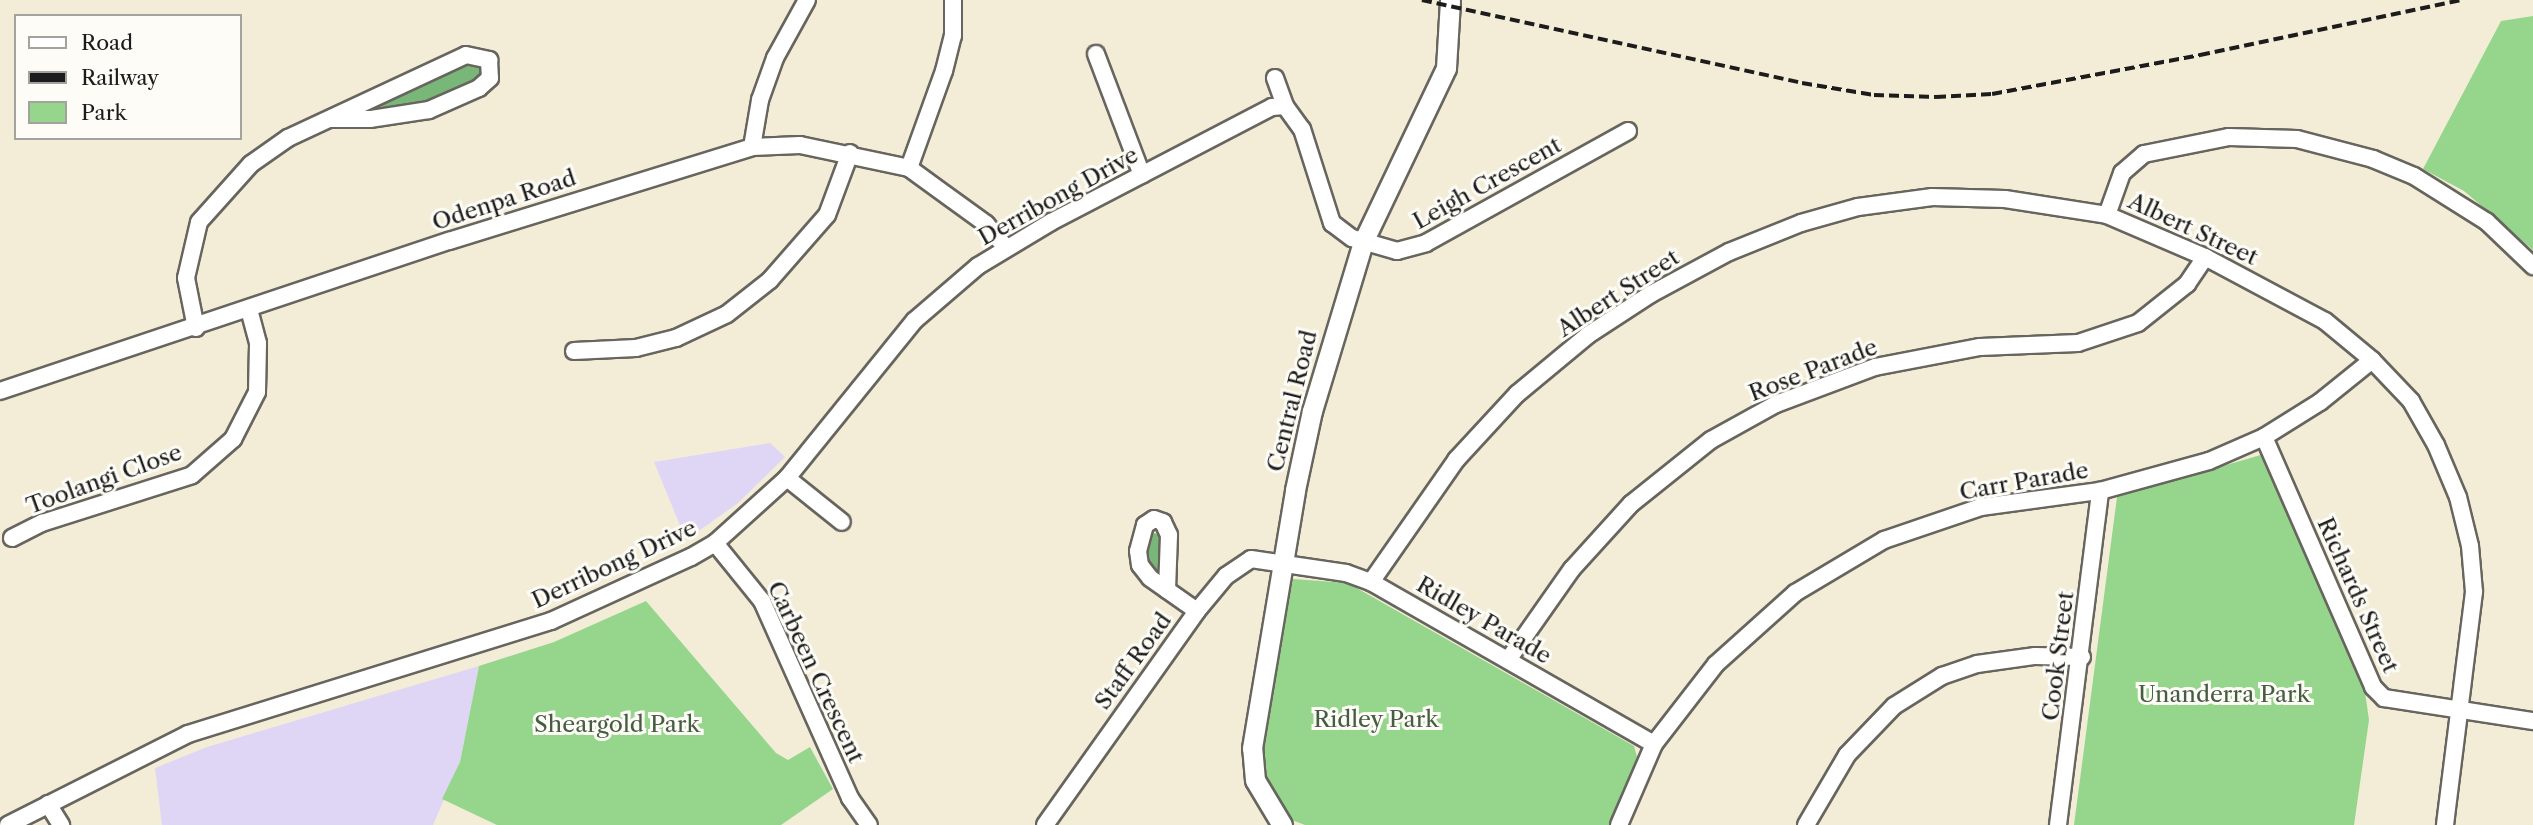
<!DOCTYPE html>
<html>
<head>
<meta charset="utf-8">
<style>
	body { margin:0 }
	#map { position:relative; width:2533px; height:825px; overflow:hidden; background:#f3edd8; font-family:"Libre Caslon Text",serif }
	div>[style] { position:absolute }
	.built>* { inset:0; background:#dfd5f5 }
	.green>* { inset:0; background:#96d68c }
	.forest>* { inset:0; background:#78b778 }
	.roads { filter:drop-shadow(2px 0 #67655e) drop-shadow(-2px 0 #67655e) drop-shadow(0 2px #67655e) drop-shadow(0 -2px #67655e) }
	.minor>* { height:16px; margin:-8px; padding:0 8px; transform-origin:8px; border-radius:8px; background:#fff }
	.major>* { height:19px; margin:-9.5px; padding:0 9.5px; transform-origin:9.5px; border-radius:9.5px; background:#fff }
	.rail>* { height:3.5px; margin-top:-1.75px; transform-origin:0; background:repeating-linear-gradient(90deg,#1c1c1c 0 10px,transparent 0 15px) }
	span { translate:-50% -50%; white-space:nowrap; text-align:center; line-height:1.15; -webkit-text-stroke:6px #fdfcf7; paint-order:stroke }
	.street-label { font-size:23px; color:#1c1c1c }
	.park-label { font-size:23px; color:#475d43 }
	.legend { position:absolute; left:14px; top:14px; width:228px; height:126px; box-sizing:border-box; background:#fdfcf7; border:2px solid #a3a29f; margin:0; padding:9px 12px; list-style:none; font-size:21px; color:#1c1c1c }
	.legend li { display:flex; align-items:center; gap:14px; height:35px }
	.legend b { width:35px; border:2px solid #a3a29f }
</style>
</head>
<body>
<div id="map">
	<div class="built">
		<div style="clip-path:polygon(770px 443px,785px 457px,738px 503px,686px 540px,654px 462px)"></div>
		<div style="clip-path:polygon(479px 666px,460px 762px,433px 825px,162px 825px,155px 768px,207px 747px)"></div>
	</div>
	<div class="green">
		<div style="clip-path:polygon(2533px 16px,2533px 250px,2464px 191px,2423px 169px,2501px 21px)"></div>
		<div style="clip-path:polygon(2264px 454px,2365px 692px,2369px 720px,2354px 825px,2074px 825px,2117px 497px)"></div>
		<div style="clip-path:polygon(1293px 579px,1348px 583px,1634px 746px,1637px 757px,1610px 825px,1305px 825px,1289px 819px,1262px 782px,1263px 746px)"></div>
		<div style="clip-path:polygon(646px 601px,776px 753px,788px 760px,810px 747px,833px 789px,781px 825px,497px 825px,442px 799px,460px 762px,479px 666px,554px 642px)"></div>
	</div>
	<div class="forest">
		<div style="clip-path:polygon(465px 62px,482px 64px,483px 76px,472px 86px,427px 104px,355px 113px)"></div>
		<div style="clip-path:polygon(1152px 533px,1160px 534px,1163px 547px,1162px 581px,1143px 557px)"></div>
	</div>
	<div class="roads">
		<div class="minor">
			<div style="left:1096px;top:54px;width:129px;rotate:69.2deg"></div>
			<div style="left:1275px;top:78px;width:30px;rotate:70deg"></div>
			<div style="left:1285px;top:106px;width:29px;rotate:54deg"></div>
			<div style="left:1302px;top:129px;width:99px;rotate:72.3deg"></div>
			<div style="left:1332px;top:223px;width:25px;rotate:37deg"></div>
			<div style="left:1352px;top:238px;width:47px;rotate:16.1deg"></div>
			<div style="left:1397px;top:251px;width:30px;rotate:-15deg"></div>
			<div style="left:1426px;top:243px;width:231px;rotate:-29deg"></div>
			<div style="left:752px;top:147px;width:48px;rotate:-80.3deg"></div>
			<div style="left:760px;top:100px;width:45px;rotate:-70.3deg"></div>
			<div style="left:775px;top:58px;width:66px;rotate:-61.1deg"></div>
			<div style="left:909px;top:168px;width:103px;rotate:-70.2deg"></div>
			<div style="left:944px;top:71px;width:36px;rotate:-76deg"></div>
			<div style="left:953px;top:36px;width:36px;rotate:-90deg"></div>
			<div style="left:2107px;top:215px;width:45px;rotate:-70.3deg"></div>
			<div style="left:2122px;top:173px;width:29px;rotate:-41deg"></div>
			<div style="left:2144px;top:154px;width:87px;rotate:-11.3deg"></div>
			<div style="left:2229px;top:137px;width:68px;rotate:1.7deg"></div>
			<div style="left:2297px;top:139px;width:79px;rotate:14.7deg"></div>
			<div style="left:2373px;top:159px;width:44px;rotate:22.5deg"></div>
			<div style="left:2414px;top:176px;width:86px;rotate:32.2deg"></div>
			<div style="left:2487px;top:222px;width:64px;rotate:43.7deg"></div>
			<div style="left:196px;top:328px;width:51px;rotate:-101.3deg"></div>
			<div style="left:186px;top:278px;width:57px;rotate:-76.9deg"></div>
			<div style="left:199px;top:222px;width:78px;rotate:-48.1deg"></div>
			<div style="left:251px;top:164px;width:45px;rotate:-35.1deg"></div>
			<div style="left:288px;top:138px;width:196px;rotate:-25deg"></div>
			<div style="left:466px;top:55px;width:24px;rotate:12deg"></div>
			<div style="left:489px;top:60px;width:18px;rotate:87deg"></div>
			<div style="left:490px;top:78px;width:15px;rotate:138deg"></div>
			<div style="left:479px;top:88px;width:55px;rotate:156.3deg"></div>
			<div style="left:429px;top:110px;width:60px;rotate:171.3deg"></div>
			<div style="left:370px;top:119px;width:39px;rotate:180deg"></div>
			<div style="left:574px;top:351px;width:62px;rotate:-2.8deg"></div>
			<div style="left:636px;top:348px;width:41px;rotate:-14deg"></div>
			<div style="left:676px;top:338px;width:56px;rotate:-25.2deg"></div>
			<div style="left:727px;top:314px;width:55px;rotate:-38.3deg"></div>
			<div style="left:770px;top:280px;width:86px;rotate:-48.8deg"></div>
			<div style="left:827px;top:215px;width:66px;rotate:-69.6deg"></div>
			<div style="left:0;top:391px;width:473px;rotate:-18.5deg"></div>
			<div style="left:449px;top:241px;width:317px;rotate:-17.2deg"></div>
			<div style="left:752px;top:147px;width:48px;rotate:-2.4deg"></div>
			<div style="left:800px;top:145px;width:111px;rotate:11.9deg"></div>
			<div style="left:909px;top:168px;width:95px;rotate:36deg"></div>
			<div style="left:986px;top:224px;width:31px;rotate:50deg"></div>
			<div style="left:2264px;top:437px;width:273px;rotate:66.4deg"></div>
			<div style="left:2373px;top:687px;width:16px;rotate:45deg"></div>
			<div style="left:2384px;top:698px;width:151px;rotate:8.8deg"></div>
			<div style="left:787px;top:478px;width:70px;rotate:38.7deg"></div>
			<div style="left:12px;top:538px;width:34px;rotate:-27deg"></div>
			<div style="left:42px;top:523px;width:157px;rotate:-17.7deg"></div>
			<div style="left:192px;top:475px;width:55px;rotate:-41.3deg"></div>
			<div style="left:233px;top:439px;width:53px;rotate:-62.9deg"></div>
			<div style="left:257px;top:392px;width:49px;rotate:-88.8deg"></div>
			<div style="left:258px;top:343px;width:34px;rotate:-105deg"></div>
			<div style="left:715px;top:543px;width:75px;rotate:51deg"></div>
			<div style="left:762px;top:601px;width:216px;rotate:65.9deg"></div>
			<div style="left:850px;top:798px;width:33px;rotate:55deg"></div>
			<div style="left:1371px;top:582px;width:149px;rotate:-55.1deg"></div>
			<div style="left:1456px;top:460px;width:90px;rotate:-47.3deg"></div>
			<div style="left:1517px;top:394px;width:92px;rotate:-39.7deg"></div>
			<div style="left:1588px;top:335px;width:75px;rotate:-33.1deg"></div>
			<div style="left:1651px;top:294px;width:89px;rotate:-28.3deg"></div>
			<div style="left:1729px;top:252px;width:78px;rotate:-21.9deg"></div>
			<div style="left:1801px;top:223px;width:59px;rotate:-15.7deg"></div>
			<div style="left:1858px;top:207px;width:75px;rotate:-7.7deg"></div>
			<div style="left:1932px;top:197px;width:73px;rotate:1.6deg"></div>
			<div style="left:2005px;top:199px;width:103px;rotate:8.9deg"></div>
			<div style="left:2107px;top:215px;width:107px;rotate:23.2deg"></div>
			<div style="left:2205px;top:257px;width:136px;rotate:28.1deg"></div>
			<div style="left:2325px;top:321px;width:61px;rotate:39.7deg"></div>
			<div style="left:2372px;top:360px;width:57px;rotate:46.4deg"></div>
			<div style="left:2411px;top:401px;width:51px;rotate:60.4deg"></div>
			<div style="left:2436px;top:445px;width:56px;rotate:67.1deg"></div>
			<div style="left:2458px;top:497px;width:50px;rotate:76.2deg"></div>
			<div style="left:2470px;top:546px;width:46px;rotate:85deg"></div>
			<div style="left:2474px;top:592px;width:235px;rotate:97.1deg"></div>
			<div style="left:1167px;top:590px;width:55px;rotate:-87.9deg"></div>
			<div style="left:1169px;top:535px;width:14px;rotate:-115deg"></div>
			<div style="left:1163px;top:522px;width:9px;rotate:-162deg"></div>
			<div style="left:1154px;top:519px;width:11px;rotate:146deg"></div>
			<div style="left:1145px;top:525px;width:27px;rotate:105deg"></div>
			<div style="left:1138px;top:551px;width:14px;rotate:82deg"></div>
			<div style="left:1140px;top:565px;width:16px;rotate:52deg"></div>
			<div style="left:1150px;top:578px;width:57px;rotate:35.1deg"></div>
			<div style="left:1508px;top:660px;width:111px;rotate:-54.9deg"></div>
			<div style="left:1572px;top:569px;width:88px;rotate:-47.8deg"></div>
			<div style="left:1631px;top:504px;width:102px;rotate:-38.7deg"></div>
			<div style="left:1711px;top:440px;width:74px;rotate:-29deg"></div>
			<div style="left:1776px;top:404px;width:106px;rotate:-20.5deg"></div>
			<div style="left:1875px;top:367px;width:107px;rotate:-10.8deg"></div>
			<div style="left:1980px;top:347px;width:98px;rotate:-2.3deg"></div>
			<div style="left:2078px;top:343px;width:63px;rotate:-18.4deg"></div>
			<div style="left:2138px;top:323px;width:63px;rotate:-38.5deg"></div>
			<div style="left:2187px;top:284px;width:32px;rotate:-56deg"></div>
			<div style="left:48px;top:804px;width:25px;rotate:58deg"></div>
			<div style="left:8px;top:825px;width:202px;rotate:-26.8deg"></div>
			<div style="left:188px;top:734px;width:380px;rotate:-17.3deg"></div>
			<div style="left:551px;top:621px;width:154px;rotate:-24.6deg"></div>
			<div style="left:691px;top:557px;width:28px;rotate:-30deg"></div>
			<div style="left:715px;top:543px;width:97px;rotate:-42.1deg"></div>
			<div style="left:787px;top:478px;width:202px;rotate:-51deg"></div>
			<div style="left:914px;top:321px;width:84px;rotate:-40.7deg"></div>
			<div style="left:978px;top:266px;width:85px;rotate:-31.1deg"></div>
			<div style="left:1051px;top:222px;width:249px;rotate:-27.5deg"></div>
			<div style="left:1272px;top:107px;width:13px;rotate:-4deg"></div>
			<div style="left:1045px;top:825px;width:262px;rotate:-54.6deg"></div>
			<div style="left:1197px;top:611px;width:45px;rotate:-50.4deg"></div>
			<div style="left:1226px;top:576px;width:30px;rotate:-34deg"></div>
			<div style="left:1251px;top:559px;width:96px;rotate:8.4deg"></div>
			<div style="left:1346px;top:573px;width:27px;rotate:20deg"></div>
			<div style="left:1371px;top:582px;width:326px;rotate:29.8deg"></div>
			<div style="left:1619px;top:825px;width:88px;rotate:-66.6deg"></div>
			<div style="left:1654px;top:744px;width:101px;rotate:-52.2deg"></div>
			<div style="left:1716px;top:664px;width:106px;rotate:-41.9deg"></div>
			<div style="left:1795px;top:593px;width:104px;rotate:-30.8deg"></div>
			<div style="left:1884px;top:540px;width:102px;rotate:-18.8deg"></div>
			<div style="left:1981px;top:507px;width:120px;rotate:-7.7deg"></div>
			<div style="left:2100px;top:491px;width:113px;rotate:-15.4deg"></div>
			<div style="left:2209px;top:461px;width:60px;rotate:-23.6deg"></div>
			<div style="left:2264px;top:437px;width:66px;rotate:-32deg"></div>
			<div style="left:2320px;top:402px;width:67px;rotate:-38.9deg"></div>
			<div style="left:1806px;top:825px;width:81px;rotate:-59.6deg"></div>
			<div style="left:1847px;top:755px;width:68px;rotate:-46.2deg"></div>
			<div style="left:1894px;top:706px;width:57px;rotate:-32deg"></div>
			<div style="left:1942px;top:676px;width:37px;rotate:-19deg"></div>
			<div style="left:1977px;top:664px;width:59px;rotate:-7.9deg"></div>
			<div style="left:2035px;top:656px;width:47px;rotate:1.2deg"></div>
			<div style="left:2058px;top:825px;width:337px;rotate:-82.8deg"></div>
		</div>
		<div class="major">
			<div style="left:1282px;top:825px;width:52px;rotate:-121deg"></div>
			<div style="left:1255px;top:780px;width:32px;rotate:-95deg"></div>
			<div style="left:1252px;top:748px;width:262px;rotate:-80.5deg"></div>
			<div style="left:1295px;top:490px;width:81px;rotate:-77.9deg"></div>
			<div style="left:1312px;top:411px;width:177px;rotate:-73.2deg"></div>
			<div style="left:1363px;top:242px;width:193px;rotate:-64.5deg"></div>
			<div style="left:1446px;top:68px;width:68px;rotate:-86.6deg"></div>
		</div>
	</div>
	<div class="rail">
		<div style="left:1422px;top:0;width:389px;rotate:12.3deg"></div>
		<div style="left:1802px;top:83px;width:73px;rotate:9.5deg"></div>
		<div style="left:1874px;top:95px;width:62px;rotate:1.8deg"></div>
		<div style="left:1936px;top:97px;width:56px;rotate:-3.1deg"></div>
		<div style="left:1992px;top:94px;width:212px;rotate:-10.6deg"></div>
		<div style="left:2200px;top:55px;width:268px;rotate:-11.9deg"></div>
	</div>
	<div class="street-label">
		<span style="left:1487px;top:183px;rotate:-29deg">Leigh Crescent</span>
		<span style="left:1058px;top:196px;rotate:-29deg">Derribong Drive</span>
		<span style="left:504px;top:200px;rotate:-18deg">Odenpa Road</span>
		<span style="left:2193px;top:229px;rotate:25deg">Albert Street</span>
		<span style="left:1618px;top:293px;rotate:-33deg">Albert Street</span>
		<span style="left:1813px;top:370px;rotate:-21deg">Rose Parade</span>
		<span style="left:1292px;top:401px;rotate:-76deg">Central Road</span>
		<span style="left:104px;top:479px;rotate:-20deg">Toolangi Close</span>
		<span style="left:2024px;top:481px;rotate:-10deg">Carr Parade</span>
		<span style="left:614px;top:564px;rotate:-25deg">Derribong Drive</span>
		<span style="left:2358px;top:595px;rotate:66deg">Richards Street</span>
		<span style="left:1484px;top:620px;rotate:30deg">Ridley Parade</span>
		<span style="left:2058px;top:656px;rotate:-83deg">Cook Street</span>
		<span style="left:1133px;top:661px;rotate:-54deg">Staff Road</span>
		<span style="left:816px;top:672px;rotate:65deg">Carbeen Crescent</span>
	</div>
	<div class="park-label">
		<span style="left:2224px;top:694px">Unanderra Park</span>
		<span style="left:1376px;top:719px">Ridley Park</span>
		<span style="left:617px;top:724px">Sheargold Park</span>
	</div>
	<ul class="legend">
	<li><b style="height:9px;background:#fff"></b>Road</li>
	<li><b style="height:9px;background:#1c1c1c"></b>Railway</li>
	<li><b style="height:19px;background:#96d68c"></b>Park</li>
	</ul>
</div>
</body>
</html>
